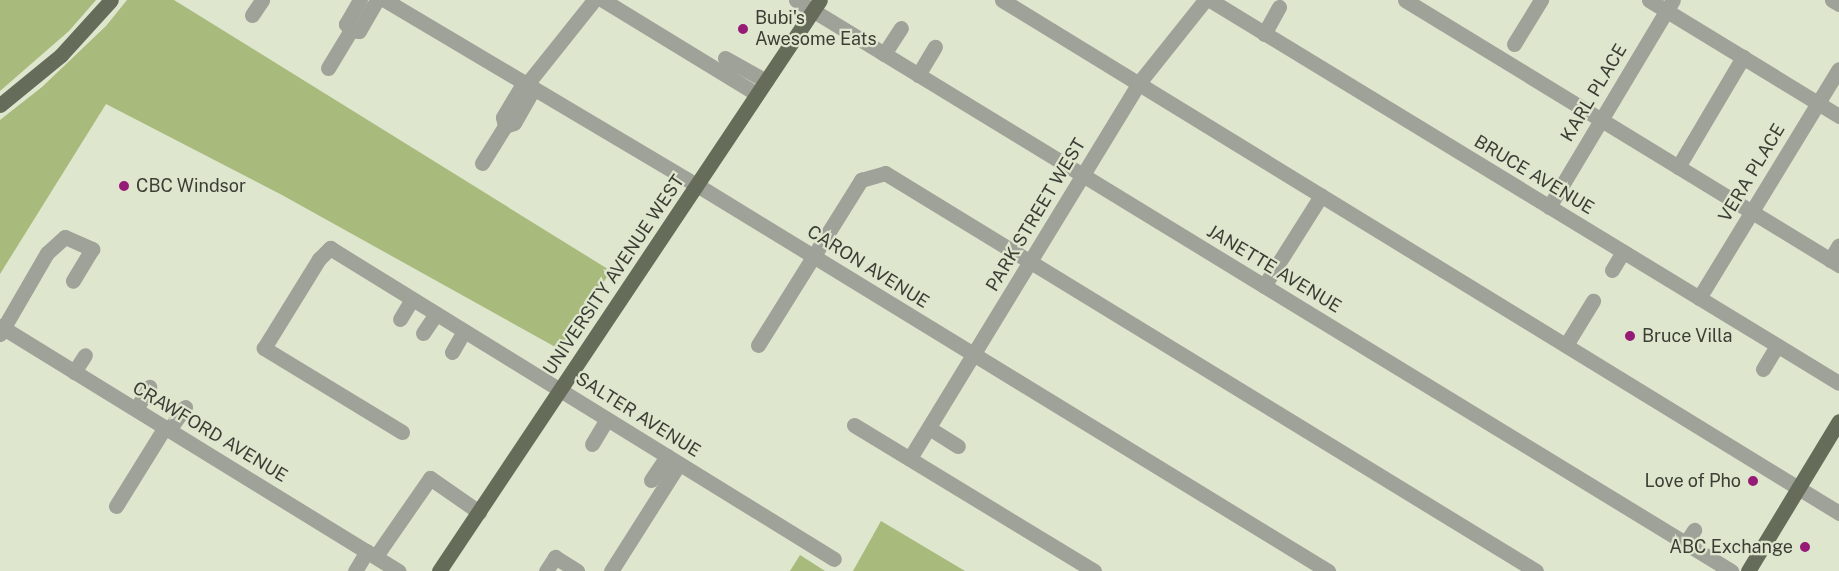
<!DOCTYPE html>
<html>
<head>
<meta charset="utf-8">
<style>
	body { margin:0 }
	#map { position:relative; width:1839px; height:571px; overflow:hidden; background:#dee6ce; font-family:"Public Sans",sans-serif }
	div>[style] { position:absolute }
	.green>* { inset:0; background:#a8ba7c }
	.minor>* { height:15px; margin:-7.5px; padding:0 7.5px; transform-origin:7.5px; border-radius:7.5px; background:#9ea298 }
	.major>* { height:15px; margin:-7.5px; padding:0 7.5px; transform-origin:7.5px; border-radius:7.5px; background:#666c5a }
	.dots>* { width:16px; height:16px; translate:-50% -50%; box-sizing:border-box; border:3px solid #dee6ce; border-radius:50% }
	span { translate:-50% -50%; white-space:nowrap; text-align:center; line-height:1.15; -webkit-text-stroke:4.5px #dee6ce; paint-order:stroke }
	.poi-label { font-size:18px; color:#3b3e35 }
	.left { translate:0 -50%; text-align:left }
	.right { translate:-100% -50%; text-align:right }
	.street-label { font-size:18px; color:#3b3e35 }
</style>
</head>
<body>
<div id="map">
	<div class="green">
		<div style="clip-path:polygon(0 0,96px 0,69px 31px,0 91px)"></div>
		<div style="clip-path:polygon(127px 0,174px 0,611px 271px,559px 349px,282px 195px,106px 104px,0 274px,0 120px,42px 87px,106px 26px)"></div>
		<div style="clip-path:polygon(881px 521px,965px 571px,853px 571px)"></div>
		<div style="clip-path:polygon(800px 555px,825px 571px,790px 571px)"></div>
	</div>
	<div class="minor">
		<div style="left:385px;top:0;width:363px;rotate:30.7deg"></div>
		<div style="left:697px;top:185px;width:740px;rotate:31.46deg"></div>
		<div style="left:603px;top:0;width:180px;rotate:31.4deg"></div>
		<div style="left:796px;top:0;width:1096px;rotate:31.41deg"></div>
		<div style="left:1002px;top:0;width:982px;rotate:31.5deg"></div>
		<div style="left:1210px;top:0;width:736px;rotate:31.34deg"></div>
		<div style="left:1405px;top:0;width:509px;rotate:31.41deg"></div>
		<div style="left:1649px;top:0;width:223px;rotate:31.4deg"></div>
		<div style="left:1832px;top:0;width:8px;rotate:30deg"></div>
		<div style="left:252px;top:15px;width:18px;rotate:-56deg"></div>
		<div style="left:351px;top:30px;width:8px;rotate:7deg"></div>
		<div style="left:359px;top:31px;width:36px;rotate:-60deg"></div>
		<div style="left:351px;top:30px;width:8px;rotate:-130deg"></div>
		<div style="left:346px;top:24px;width:28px;rotate:-60deg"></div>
		<div style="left:1264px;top:34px;width:31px;rotate:-61deg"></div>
		<div style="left:1514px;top:44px;width:52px;rotate:-58.5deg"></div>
		<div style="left:884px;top:54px;width:31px;rotate:-57deg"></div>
		<div style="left:725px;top:58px;width:47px;rotate:29.3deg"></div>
		<div style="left:328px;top:68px;width:44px;rotate:-58.8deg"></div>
		<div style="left:918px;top:75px;width:33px;rotate:-59deg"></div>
		<div style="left:527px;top:84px;width:107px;rotate:-51.4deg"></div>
		<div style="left:505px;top:126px;width:9px;rotate:-18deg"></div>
		<div style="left:514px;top:123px;width:40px;rotate:-60.3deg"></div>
		<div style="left:482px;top:163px;width:44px;rotate:-58.1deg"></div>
		<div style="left:505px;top:126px;width:9px;rotate:-103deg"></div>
		<div style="left:503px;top:117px;width:41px;rotate:-59deg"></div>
		<div style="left:1678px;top:167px;width:128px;rotate:-59.4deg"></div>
		<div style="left:1549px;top:207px;width:241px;rotate:-59.1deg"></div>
		<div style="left:1830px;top:260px;width:17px;rotate:-59deg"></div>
		<div style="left:1612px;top:270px;width:21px;rotate:-59deg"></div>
		<div style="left:1264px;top:286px;width:107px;rotate:-57.7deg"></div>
		<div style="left:1699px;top:298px;width:268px;rotate:-58.6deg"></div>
		<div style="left:400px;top:319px;width:23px;rotate:-59deg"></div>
		<div style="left:0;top:326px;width:468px;rotate:31.6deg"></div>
		<div style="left:423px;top:333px;width:23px;rotate:-56deg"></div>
		<div style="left:0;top:334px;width:94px;rotate:-59.9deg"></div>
		<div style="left:47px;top:253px;width:24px;rotate:-42deg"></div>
		<div style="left:65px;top:237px;width:30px;rotate:24deg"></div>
		<div style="left:92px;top:249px;width:37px;rotate:121deg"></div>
		<div style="left:758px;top:345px;width:195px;rotate:-58deg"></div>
		<div style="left:861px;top:180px;width:25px;rotate:-16deg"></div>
		<div style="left:885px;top:173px;width:763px;rotate:31.44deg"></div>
		<div style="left:1566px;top:345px;width:52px;rotate:-58.5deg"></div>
		<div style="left:452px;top:352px;width:24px;rotate:-60deg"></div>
		<div style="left:1763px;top:369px;width:27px;rotate:-59deg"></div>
		<div style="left:74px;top:372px;width:20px;rotate:-57deg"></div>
		<div style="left:136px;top:409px;width:26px;rotate:-59deg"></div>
		<div style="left:854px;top:425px;width:281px;rotate:31.3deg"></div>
		<div style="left:929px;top:428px;width:34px;rotate:32deg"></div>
		<div style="left:169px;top:430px;width:28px;rotate:-55deg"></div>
		<div style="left:402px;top:432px;width:162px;rotate:-148.7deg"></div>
		<div style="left:264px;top:348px;width:105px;rotate:-58.3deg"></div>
		<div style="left:319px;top:259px;width:16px;rotate:-45deg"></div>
		<div style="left:330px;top:248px;width:592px;rotate:31.68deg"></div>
		<div style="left:592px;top:444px;width:29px;rotate:-59deg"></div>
		<div style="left:910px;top:458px;width:438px;rotate:-58.6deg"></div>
		<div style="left:1138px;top:84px;width:107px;rotate:-51.4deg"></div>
		<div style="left:651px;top:480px;width:29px;rotate:-56deg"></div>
		<div style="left:116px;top:506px;width:93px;rotate:-58.2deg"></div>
		<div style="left:1685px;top:544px;width:17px;rotate:-57deg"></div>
		<div style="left:376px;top:556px;width:95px;rotate:-55.3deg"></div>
		<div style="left:430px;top:478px;width:60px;rotate:34.8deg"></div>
		<div style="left:355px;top:571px;width:23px;rotate:-59deg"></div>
		<div style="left:546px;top:571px;width:17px;rotate:-57deg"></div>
		<div style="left:555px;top:557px;width:26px;rotate:32deg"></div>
		<div style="left:611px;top:571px;width:127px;rotate:-57.6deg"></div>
	</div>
	<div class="major">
		<div style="left:0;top:105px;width:79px;rotate:-39.3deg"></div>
		<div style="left:61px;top:55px;width:74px;rotate:-47.7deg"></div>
		<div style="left:439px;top:571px;width:686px;rotate:-56.29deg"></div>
		<div style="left:1748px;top:571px;width:175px;rotate:-58.8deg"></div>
	</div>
	<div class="dots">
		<div style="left:743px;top:29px;background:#951b76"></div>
		<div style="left:124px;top:186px;background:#951b76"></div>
		<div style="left:1630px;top:336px;background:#951b76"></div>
		<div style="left:1753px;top:481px;background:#951b76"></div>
		<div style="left:1805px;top:547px;background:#951b76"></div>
	</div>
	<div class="poi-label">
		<span class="left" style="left:755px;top:29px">Bubi's<br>Awesome Eats</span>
		<span class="left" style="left:136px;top:186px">CBC Windsor</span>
		<span class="left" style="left:1642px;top:336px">Bruce Villa</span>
		<span class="right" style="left:1741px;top:481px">Love of Pho</span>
		<span class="right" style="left:1793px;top:547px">ABC Exchange</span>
	</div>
	<div class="street-label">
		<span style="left:1594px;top:93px;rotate:-59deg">KARL PLACE</span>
		<span style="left:1752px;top:173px;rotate:-59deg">VERA PLACE</span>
		<span style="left:1534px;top:175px;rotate:31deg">BRUCE AVENUE</span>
		<span style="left:1036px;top:215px;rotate:-59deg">PARK STREET WEST</span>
		<span style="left:868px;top:267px;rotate:32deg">CARON AVENUE</span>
		<span style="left:1274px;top:269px;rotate:31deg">JANETTE AVENUE</span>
		<span style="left:614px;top:275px;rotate:-56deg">UNIVERSITY AVENUE WEST</span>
		<span style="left:638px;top:415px;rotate:32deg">SALTER AVENUE</span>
		<span style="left:210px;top:432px;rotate:31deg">CRAWFORD AVENUE</span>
	</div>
</div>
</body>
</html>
